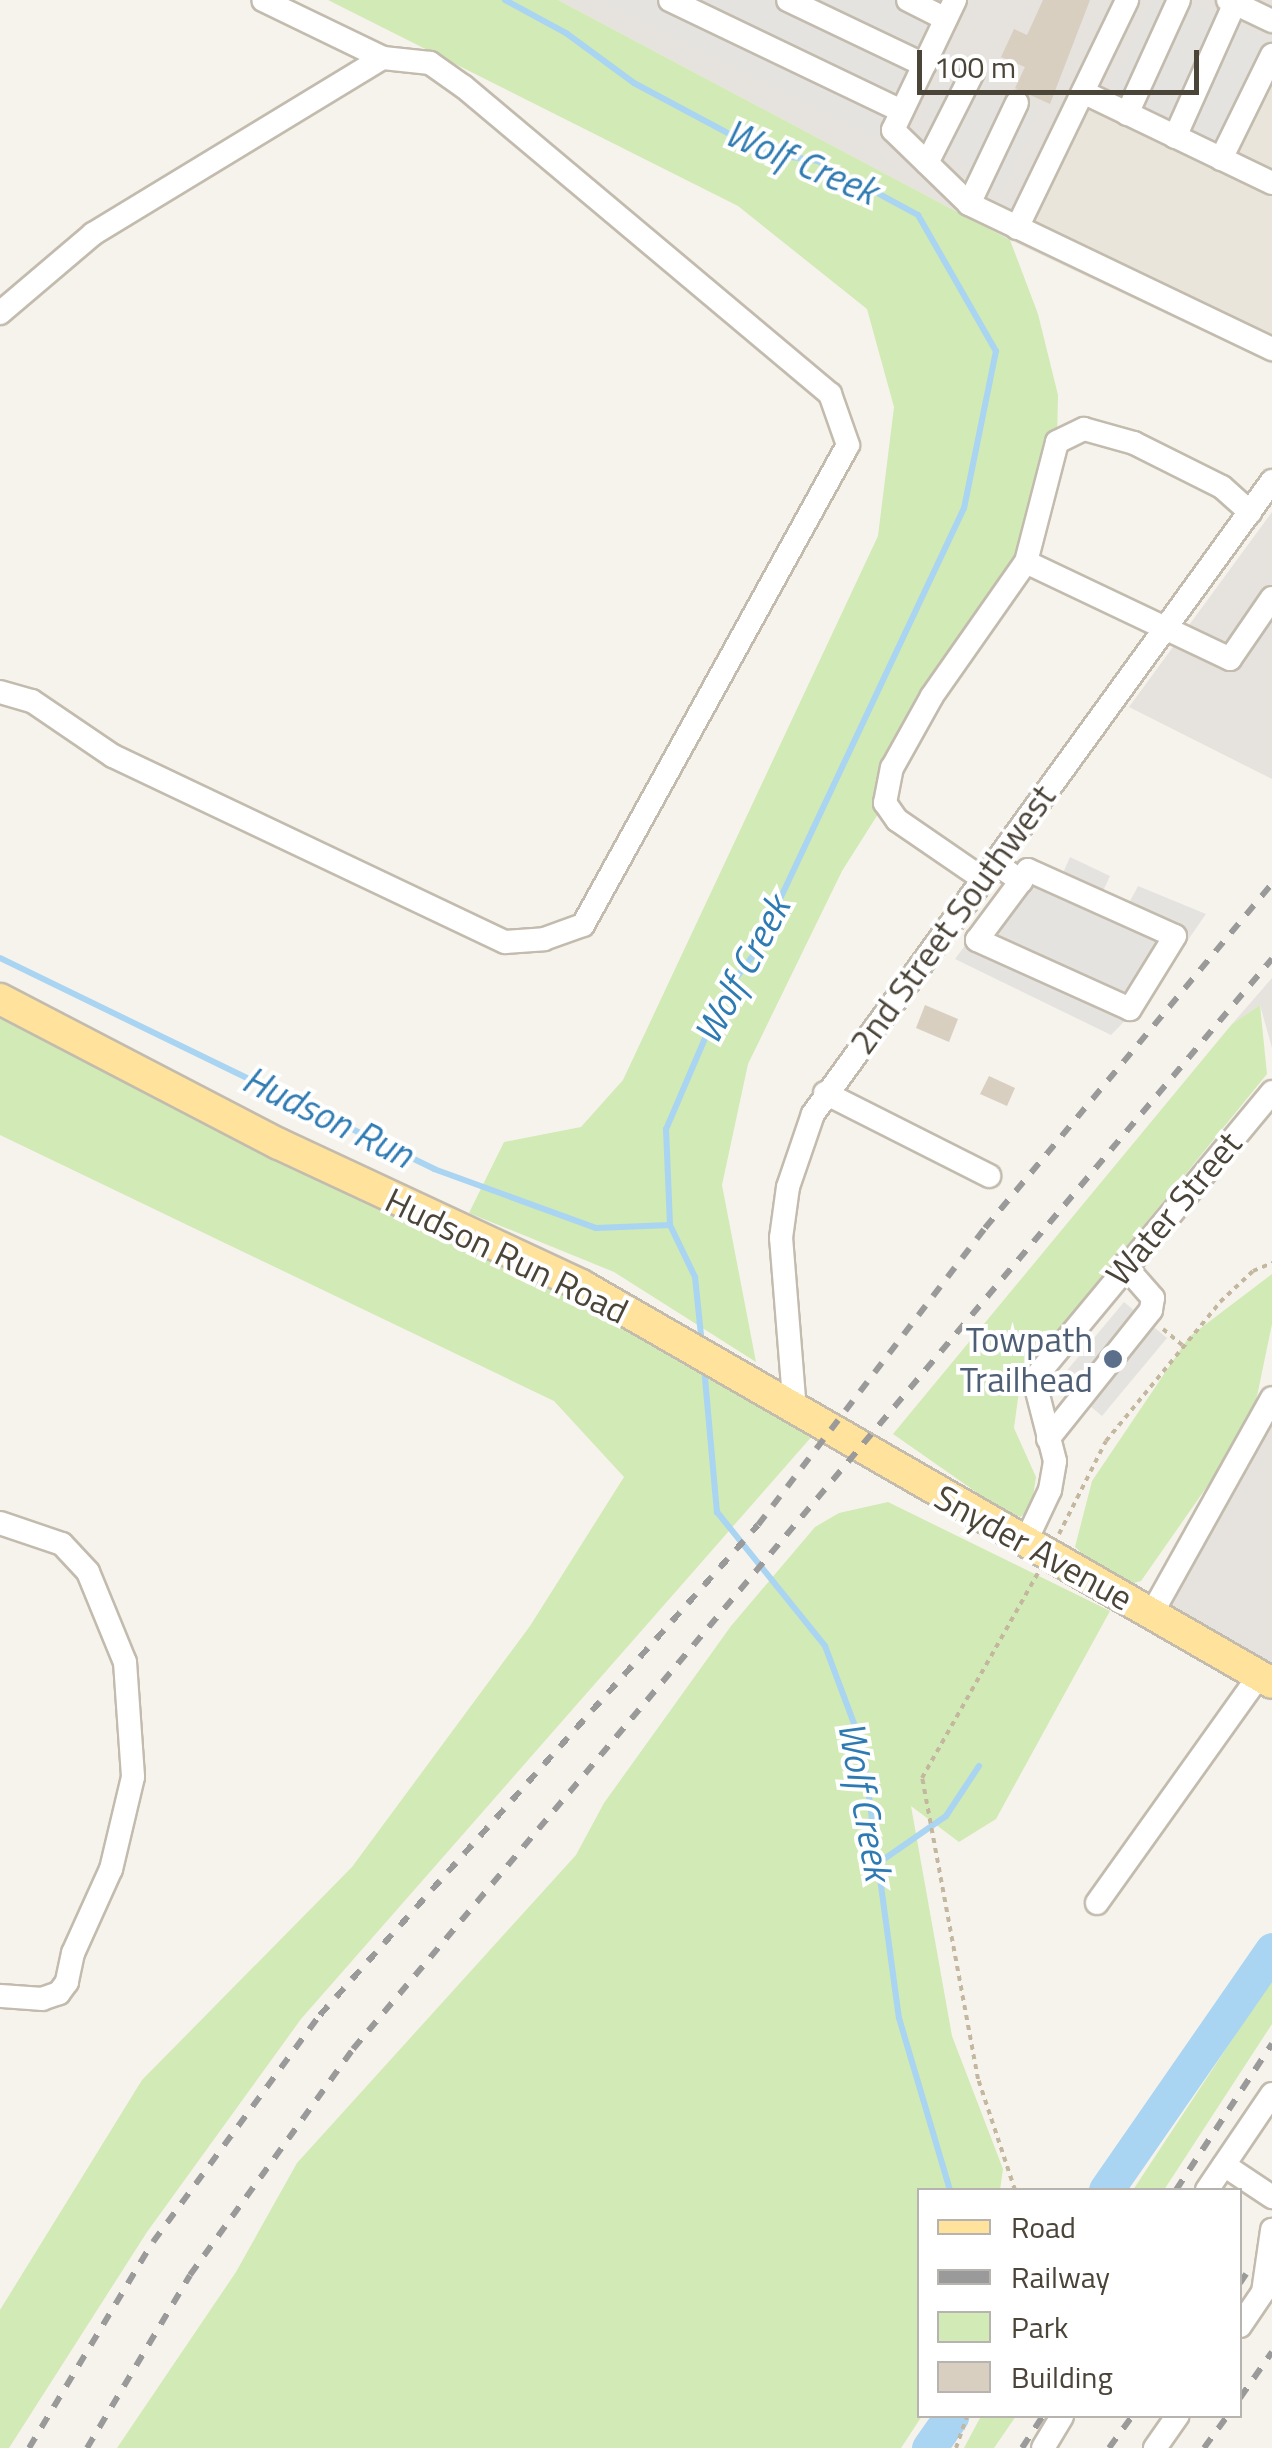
<!DOCTYPE html>
<html>
<head>
<meta charset="utf-8">
<style>
	body { margin:0 }
	#map { position:relative; width:1272px; height:2448px; overflow:hidden; background:#f6f3ec; font-family:"Titillium Web",sans-serif }
	div>[style] { position:absolute }
	.residential>* { inset:0; background:#eae5da }
	.industrial>* { inset:0; background:#e6e2dd }
	.green>* { inset:0; background:#d2eab5 }
	.parking>* { inset:0; background:#e5e3e0 }
	.stream>* { height:6px; margin:-3px; padding:0 3px; transform-origin:3px; border-radius:3px; background:#a9d4f2 }
	.river>* { height:35px; margin:-17.5px; padding:0 17.5px; transform-origin:17.5px; border-radius:17.5px; background:#a9d4f2 }
	.building>* { inset:0; background:#d8cfc1 }
	.path>* { height:4px; margin-top:-2px; transform-origin:0; background:repeating-linear-gradient(90deg,#c4b79f 0 5px,transparent 0 10px) }
	.roads { filter:drop-shadow(2px 0 #c2bbae) drop-shadow(-2px 0 #c2bbae) drop-shadow(0 2px #c2bbae) drop-shadow(0 -2px #c2bbae) }
	.minor>* { height:22px; margin:-11px; padding:0 11px; transform-origin:11px; border-radius:11px; background:#fff }
	.major>* { height:30px; margin:-15px; padding:0 15px; transform-origin:15px; border-radius:15px; background:#ffe39c }
	.rail>* { height:6px; margin-top:-3px; transform-origin:0; background:repeating-linear-gradient(90deg,#9a9a9a 0 12px,transparent 0 24px) }
	.dots>* { width:28px; height:28px; translate:-50% -50%; box-sizing:border-box; border:5px solid #fff; border-radius:50% }
	span { translate:-50% -50%; white-space:nowrap; text-align:center; line-height:1.15; -webkit-text-stroke:8px #fff; paint-order:stroke }
	.street-label { font-size:35px; color:#4b4439 }
	.service-label { font-size:35px; color:#4e5e75 }
	.right { translate:-100% -50%; text-align:right }
	.water-label { font-size:38px; color:#2e7ab2; font-style:italic }
	.legend { position:absolute; left:917px; top:2188px; width:325px; height:230px; box-sizing:border-box; background:#fff; border:2px solid #b7b4b0; margin:0; padding:12px 18px; list-style:none; font-size:30px; color:#4b4439 }
	.legend li { display:flex; align-items:center; gap:20px; height:50px }
	.legend b { width:50px; border:2px solid #b7b4b0 }
	.scale { position:absolute; left:917px; top:50px; width:282px; height:45px; box-sizing:border-box; border:5px solid #4b4439; border-top:0; padding-left:12px; font-size:30px; line-height:35px; white-space:nowrap; color:#4b4439; -webkit-text-stroke:8px #fff; paint-order:stroke }
</style>
</head>
<body>
<div id="map">
	<div class="residential">
		<div style="clip-path:polygon(1272px 70px,1272px 364px,1010px 240px,1085px 87px)"></div>
	</div>
	<div class="industrial">
		<div style="clip-path:polygon(558px 0,1272px 0,1272px 70px,1230px 157px,1085px 87px,1010px 240px)"></div>
		<div style="clip-path:polygon(1272px 512px,1272px 779px,1129px 707px)"></div>
		<div style="clip-path:polygon(1272px 978px,1272px 1048px,1260px 1005px,1232px 1024px)"></div>
		<div style="clip-path:polygon(1272px 1399px,1272px 1682px,1152px 1613px)"></div>
	</div>
	<div class="green">
		<div style="clip-path:polygon(328px 0,558px 0,1010px 240px,1038px 314px,1058px 395px,1057px 442px,1026px 562px,932px 696px,885px 803px,842px 871px,748px 1064px,722px 1185px,756px 1362px,614px 1272px,469px 1213px,504px 1142px,581px 1127px,623px 1080px,878px 536px,894px 407px,867px 309px,738px 206px)"></div>
		<div style="clip-path:polygon(0 999px,821px 1426px,301px 2019px,147px 2232px,9px 2448px,0 2448px,0 2310px,142px 2080px,352px 1867px,530px 1626px,624px 1477px,554px 1401px,0 1135px)"></div>
		<div style="clip-path:polygon(1260px 1005px,1267px 1074px,1021px 1376px,1014px 1428px,1036px 1477px,1031px 1510px,1020px 1517px,999px 1508px,893px 1434px,1232px 1024px)"></div>
		<div style="clip-path:polygon(1272px 1274px,1272px 1324px,1256px 1401px,1229px 1455px,1141px 1581px,1120px 1587px,1075px 1547px,1092px 1481px,1189px 1337px)"></div>
		<div style="clip-path:polygon(888px 1502px,1110px 1611px,996px 1819px,959px 1842px,911px 1806px,952px 2036px,1003px 2169px,1000px 2190px,920px 2190px,922px 2416px,901px 2448px,117px 2448px,236px 2272px,297px 2163px,576px 1855px,604px 1803px,731px 1626px,815px 1527px,839px 1513px)"></div>
		<div style="clip-path:polygon(1272px 1979px,1272px 2024px,1164px 2190px,1133px 2190px)"></div>
		<div style="clip-path:polygon(981px 2416px,1016px 2416px,994px 2448px,964px 2448px)"></div>
	</div>
	<div class="parking">
		<div style="clip-path:polygon(597px 0,936px 0,936px 7px,878px 140px)"></div>
		<div style="clip-path:polygon(1153px 0,1184px 0,1272px 42px,1272px 70px,1230px 157px,1106px 97px)"></div>
		<div style="clip-path:polygon(954px 52px,1002px 74px,996px 89px,1040px 110px,1001px 194px,958px 162px,961px 155px,931px 139px,935px 129px,920px 122px)"></div>
		<div style="clip-path:polygon(1070px 857px,1110px 876px,1103px 891px,1129px 903px,1138px 886px,1206px 914px,1149px 996px,1111px 1035px,955px 959px,1030px 858px,1063px 873px)"></div>
		<div style="clip-path:polygon(1124px 1302px,1167px 1338px,1102px 1416px,1059px 1380px)"></div>
	</div>
	<div class="stream">
		<div style="left:505px;top:0;width:69px;rotate:28.4deg"></div>
		<div style="left:566px;top:33px;width:84px;rotate:36.3deg"></div>
		<div style="left:634px;top:83px;width:149px;rotate:28.1deg"></div>
		<div style="left:765px;top:153px;width:54px;rotate:8.6deg"></div>
		<div style="left:818px;top:161px;width:114px;rotate:28.4deg"></div>
		<div style="left:918px;top:215px;width:157px;rotate:60.2deg"></div>
		<div style="left:996px;top:351px;width:160px;rotate:101.5deg"></div>
		<div style="left:964px;top:508px;width:492px;rotate:115.2deg"></div>
		<div style="left:755px;top:953px;width:51px;rotate:127.1deg"></div>
		<div style="left:724px;top:994px;width:147px;rotate:113.2deg"></div>
		<div style="left:666px;top:1129px;width:96px;rotate:87.6deg"></div>
		<div style="left:670px;top:1225px;width:58px;rotate:64.3deg"></div>
		<div style="left:695px;top:1277px;width:68px;rotate:84.1deg"></div>
		<div style="left:0;top:958px;width:483px;rotate:25.9deg"></div>
		<div style="left:434px;top:1169px;width:172px;rotate:20deg"></div>
		<div style="left:596px;top:1228px;width:74px;rotate:-2.3deg"></div>
		<div style="left:704px;top:1367px;width:146px;rotate:84.9deg"></div>
		<div style="left:717px;top:1512px;width:172px;rotate:51.1deg"></div>
		<div style="left:825px;top:1646px;width:106px;rotate:69.5deg"></div>
		<div style="left:862px;top:1745px;width:275px;rotate:82.3deg"></div>
		<div style="left:899px;top:2018px;width:179px;rotate:73.5deg"></div>
		<div style="left:877px;top:1864px;width:84px;rotate:-34.8deg"></div>
		<div style="left:946px;top:1816px;width:60px;rotate:-56.6deg"></div>
	</div>
	<div class="river">
		<div style="left:1106px;top:2190px;width:292px;rotate:-55.3deg"></div>
		<div style="left:929px;top:2448px;width:39px;rotate:-55deg"></div>
	</div>
	<div class="building">
		<div style="clip-path:polygon(1043px 0,1090px 0,1050px 104px,1015px 88px,1025px 67px,1001px 57px,1014px 29px,1027px 35px)"></div>
		<div style="clip-path:polygon(925px 1005px,958px 1019px,949px 1042px,916px 1028px)"></div>
		<div style="clip-path:polygon(989px 1076px,1015px 1088px,1007px 1106px,980px 1094px)"></div>
	</div>
	<div class="path">
		<div style="left:1163px;top:1329px;width:25px;rotate:40deg"></div>
		<div style="left:1059px;top:1534px;width:104px;rotate:-63.2deg"></div>
		<div style="left:1106px;top:1441px;width:180px;rotate:-50.6deg"></div>
		<div style="left:1220px;top:1302px;width:45px;rotate:-43.2deg"></div>
		<div style="left:1253px;top:1271px;width:21px;rotate:-23deg"></div>
		<div style="left:1015px;top:2190px;width:117px;rotate:-108.4deg"></div>
		<div style="left:978px;top:2079px;width:306px;rotate:-100.5deg"></div>
		<div style="left:922px;top:1778px;width:236px;rotate:-60.5deg"></div>
		<div style="left:956px;top:2448px;width:34px;rotate:-71deg"></div>
	</div>
	<div class="roads">
		<div class="minor">
			<div style="left:670px;top:0;width:257px;rotate:25.6deg"></div>
			<div style="left:788px;top:0;width:151px;rotate:25.5deg"></div>
			<div style="left:908px;top:0;width:42px;rotate:26.6deg"></div>
			<div style="left:955px;top:0;width:144px;rotate:115.5deg"></div>
			<div style="left:893px;top:130px;width:106px;rotate:44.2deg"></div>
			<div style="left:969px;top:204px;width:336px;rotate:25.6deg"></div>
			<div style="left:1228px;top:0;width:49px;rotate:25.5deg"></div>
			<div style="left:1083px;top:92px;width:210px;rotate:25.7deg"></div>
			<div style="left:1127px;top:114px;width:125px;rotate:-65.5deg"></div>
			<div style="left:1175px;top:137px;width:147px;rotate:-65.9deg"></div>
			<div style="left:1221px;top:159px;width:116px;rotate:-63.9deg"></div>
			<div style="left:927px;top:163px;width:104px;rotate:-63.2deg"></div>
			<div style="left:969px;top:204px;width:112px;rotate:-64.6deg"></div>
			<div style="left:1017px;top:228px;width:253px;rotate:-64.2deg"></div>
			<div style="left:0;top:313px;width:122px;rotate:-40.3deg"></div>
			<div style="left:93px;top:234px;width:339px;rotate:-31.3deg"></div>
			<div style="left:1026px;top:562px;width:226px;rotate:25.4deg"></div>
			<div style="left:1230px;top:659px;width:74px;rotate:-55.5deg"></div>
			<div style="left:0;top:692px;width:33px;rotate:16deg"></div>
			<div style="left:32px;top:701px;width:98px;rotate:34.2deg"></div>
			<div style="left:113px;top:756px;width:434px;rotate:25.4deg"></div>
			<div style="left:505px;top:942px;width:39px;rotate:-4deg"></div>
			<div style="left:544px;top:939px;width:41px;rotate:-19.7deg"></div>
			<div style="left:583px;top:925px;width:548px;rotate:-61.1deg"></div>
			<div style="left:848px;top:445px;width:54px;rotate:-109.4deg"></div>
			<div style="left:830px;top:394px;width:478px;rotate:-140deg"></div>
			<div style="left:464px;top:87px;width:42px;rotate:-144.8deg"></div>
			<div style="left:430px;top:63px;width:47px;rotate:-173.9deg"></div>
			<div style="left:383px;top:58px;width:133px;rotate:-154.2deg"></div>
			<div style="left:995px;top:863px;width:32px;rotate:35deg"></div>
			<div style="left:1021px;top:881px;width:13px;rotate:-58deg"></div>
			<div style="left:1028px;top:870px;width:161px;rotate:24.2deg"></div>
			<div style="left:1175px;top:936px;width:86px;rotate:121.7deg"></div>
			<div style="left:1130px;top:1009px;width:168px;rotate:-155.7deg"></div>
			<div style="left:977px;top:940px;width:74px;rotate:-53.3deg"></div>
			<div style="left:983px;top:879px;width:104px;rotate:-145.5deg"></div>
			<div style="left:897px;top:820px;width:21px;rotate:-125deg"></div>
			<div style="left:885px;top:803px;width:36px;rotate:-79deg"></div>
			<div style="left:892px;top:768px;width:82px;rotate:-60.9deg"></div>
			<div style="left:932px;top:696px;width:164px;rotate:-55deg"></div>
			<div style="left:1026px;top:562px;width:124px;rotate:-75.5deg"></div>
			<div style="left:1057px;top:442px;width:30px;rotate:-26deg"></div>
			<div style="left:1084px;top:429px;width:52px;rotate:15.6deg"></div>
			<div style="left:1134px;top:443px;width:98px;rotate:26.6deg"></div>
			<div style="left:1222px;top:487px;width:38px;rotate:42deg"></div>
			<div style="left:825px;top:1093px;width:184px;rotate:26.8deg"></div>
			<div style="left:795px;top:1411px;width:174px;rotate:-94.6deg"></div>
			<div style="left:781px;top:1238px;width:51px;rotate:-82.2deg"></div>
			<div style="left:788px;top:1187px;width:77px;rotate:-71.1deg"></div>
			<div style="left:813px;top:1114px;width:782px;rotate:-54.05deg"></div>
			<div style="left:1048px;top:1439px;width:165px;rotate:-51.4deg"></div>
			<div style="left:1151px;top:1310px;width:12px;rotate:-81deg"></div>
			<div style="left:1153px;top:1298px;width:44px;rotate:-131.3deg"></div>
			<div style="left:0;top:1523px;width:65px;rotate:18.7deg"></div>
			<div style="left:62px;top:1544px;width:38px;rotate:47deg"></div>
			<div style="left:88px;top:1572px;width:97px;rotate:67.7deg"></div>
			<div style="left:125px;top:1662px;width:115px;rotate:86deg"></div>
			<div style="left:133px;top:1777px;width:95px;rotate:103.4deg"></div>
			<div style="left:111px;top:1869px;width:92px;rotate:114.3deg"></div>
			<div style="left:73px;top:1953px;width:30px;rotate:102deg"></div>
			<div style="left:67px;top:1982px;width:14px;rotate:126deg"></div>
			<div style="left:59px;top:1993px;width:18px;rotate:161deg"></div>
			<div style="left:42px;top:1999px;width:42px;rotate:-175.9deg"></div>
			<div style="left:1025px;top:1543px;width:59px;rotate:-64.7deg"></div>
			<div style="left:1050px;top:1490px;width:29px;rotate:-80deg"></div>
			<div style="left:1055px;top:1461px;width:85px;rotate:-104.4deg"></div>
			<div style="left:1034px;top:1379px;width:373px;rotate:-50.3deg"></div>
			<div style="left:1152px;top:1613px;width:246px;rotate:-60.8deg"></div>
			<div style="left:1097px;top:1903px;width:279px;rotate:-54.5deg"></div>
			<div style="left:1224px;top:2165px;width:58px;rotate:33.7deg"></div>
			<div style="left:1207px;top:2190px;width:116px;rotate:-55.9deg"></div>
			<div style="left:1240px;top:2326px;width:41px;rotate:-55.9deg"></div>
			<div style="left:1263px;top:2292px;width:63px;rotate:-81.7deg"></div>
			<div style="left:1043px;top:2448px;width:37px;rotate:-59deg"></div>
			<div style="left:1155px;top:2448px;width:39px;rotate:-55deg"></div>
		</div>
		<div class="major">
			<div style="left:0;top:999px;width:314px;rotate:27.5deg"></div>
			<div style="left:279px;top:1144px;width:333px;rotate:25deg"></div>
			<div style="left:581px;top:1285px;width:797px;rotate:29.94deg"></div>
		</div>
	</div>
	<div class="rail">
		<div style="left:1176px;top:2190px;width:175px;rotate:-56.7deg"></div>
		<div style="left:1240px;top:2283px;width:11px;rotate:-56deg"></div>
		<div style="left:1240px;top:2398px;width:56px;rotate:-55.2deg"></div>
		<div style="left:29px;top:2448px;width:240px;rotate:-59deg"></div>
		<div style="left:153px;top:2242px;width:282px;rotate:-53.7deg"></div>
		<div style="left:320px;top:2015px;width:657px;rotate:-48.21deg"></div>
		<div style="left:758px;top:1525px;width:374px;rotate:-52.6deg"></div>
		<div style="left:985px;top:1228px;width:448px;rotate:-50.2deg"></div>
		<div style="left:87px;top:2448px;width:201px;rotate:-59.2deg"></div>
		<div style="left:190px;top:2275px;width:279px;rotate:-54.2deg"></div>
		<div style="left:353px;top:2049px;width:1426px;rotate:-49.87deg"></div>
		<div style="left:1022px;top:2448px;width:38px;rotate:-57deg"></div>
		<div style="left:1109px;top:2448px;width:39px;rotate:-54deg"></div>
		<div style="left:1204px;top:2448px;width:39px;rotate:-54deg"></div>
	</div>
	<div class="dots">
		<div style="left:1113px;top:1359px;background:#5c6f8a"></div>
	</div>
	<div class="street-label">
		<span style="left:952px;top:919px;rotate:-54deg">2nd Street Southwest</span>
		<span style="left:1173px;top:1208px;rotate:-50deg">Water Street</span>
		<span style="left:507px;top:1255px;rotate:26deg">Hudson Run Road</span>
		<span style="left:1034px;top:1547px;rotate:29deg">Snyder Avenue</span>
	</div>
	<div class="service-label">
		<span class="right" style="left:1093px;top:1359px">Towpath<br>Trailhead</span>
	</div>
	<div class="water-label">
		<span style="left:801px;top:162px;rotate:23deg">Wolf Creek</span>
		<span style="left:742px;top:970px;rotate:-62deg">Wolf Creek</span>
		<span style="left:328px;top:1117px;rotate:26deg">Hudson Run</span>
		<span style="left:865px;top:1801px;rotate:80deg">Wolf Creek</span>
	</div>
	<ul class="legend">
	<li><b style="height:12px;background:#ffe39c"></b>Road</li>
	<li><b style="height:12px;background:#9a9a9a"></b>Railway</li>
	<li><b style="height:28px;background:#d2eab5"></b>Park</li>
	<li><b style="height:28px;background:#d8cfc1"></b>Building</li>
	</ul>
	<div class="scale">100 m</div>
</div>
</body>
</html>
